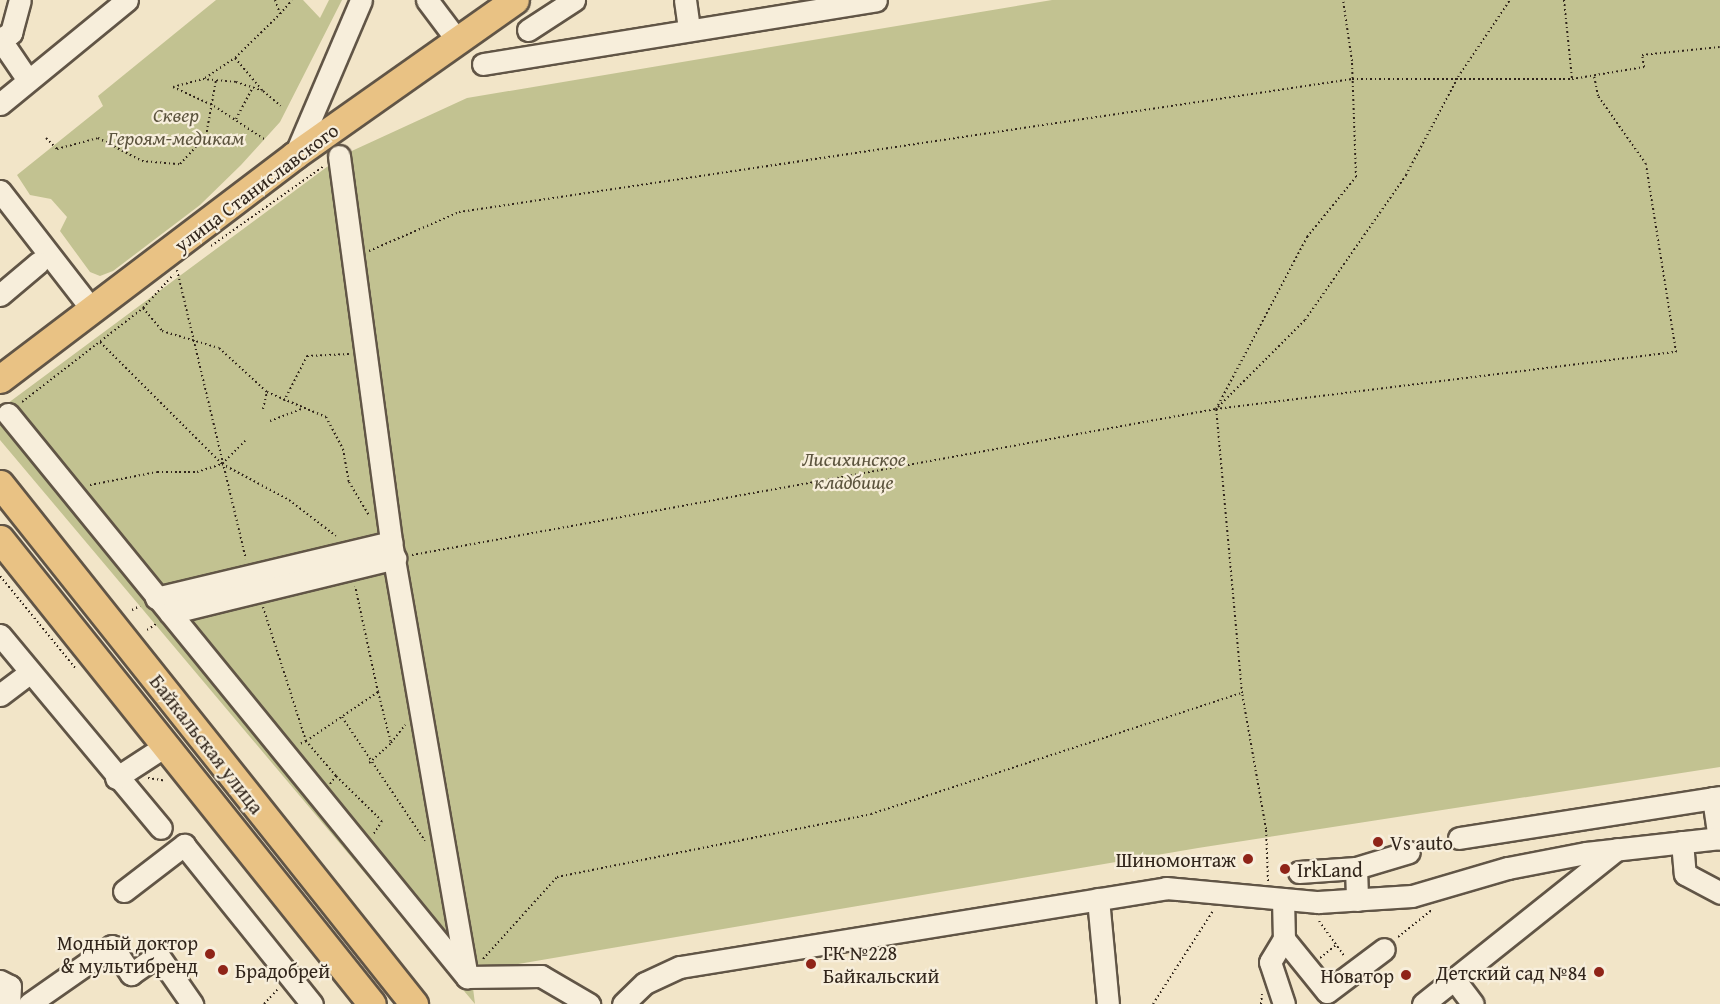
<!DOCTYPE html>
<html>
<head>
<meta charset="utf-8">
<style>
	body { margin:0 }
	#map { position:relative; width:1720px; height:1004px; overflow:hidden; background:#f2e5c8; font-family:"Gentium Book Plus",serif }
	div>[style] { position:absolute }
	.green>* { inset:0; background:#c2c291 }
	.path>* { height:2px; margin-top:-1px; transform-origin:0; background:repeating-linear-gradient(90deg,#31251b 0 1.5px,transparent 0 4.5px) }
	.roads { filter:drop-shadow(2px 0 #615546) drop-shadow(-2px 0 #615546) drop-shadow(0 2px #615546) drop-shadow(0 -2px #615546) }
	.minor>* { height:21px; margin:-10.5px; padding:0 10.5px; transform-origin:10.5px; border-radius:10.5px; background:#f7eedb }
	.major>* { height:27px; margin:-13.5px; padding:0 13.5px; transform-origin:13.5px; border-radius:13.5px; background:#e9c284 }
	.dots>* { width:16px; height:16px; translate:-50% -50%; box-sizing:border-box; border:3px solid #f7eedb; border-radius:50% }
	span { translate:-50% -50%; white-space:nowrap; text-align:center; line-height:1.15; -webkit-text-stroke:4.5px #f7eedb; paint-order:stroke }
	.park-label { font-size:20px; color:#5c543e; font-style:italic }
	.street-label { font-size:20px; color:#31251b }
	.poi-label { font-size:20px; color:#31251b }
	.left { translate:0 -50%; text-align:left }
	.right { translate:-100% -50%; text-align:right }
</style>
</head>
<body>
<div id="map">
	<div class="green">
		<div style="clip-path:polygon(216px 0,303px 0,320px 18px,329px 0,342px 0,280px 122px,241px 165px,200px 205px,113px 271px,100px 276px,90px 272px,60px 231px,67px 217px,51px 199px,30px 195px,17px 175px,103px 106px,98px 96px)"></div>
		<div style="clip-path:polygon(1052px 0,1720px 0,1720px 767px,1198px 848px,471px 972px,475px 1004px,0 440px,0 409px,343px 155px,467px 98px)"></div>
	</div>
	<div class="path">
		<div style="left:275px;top:0;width:15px;rotate:70deg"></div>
		<div style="left:280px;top:14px;width:18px;rotate:-49deg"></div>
		<div style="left:1564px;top:0;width:79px;rotate:84.2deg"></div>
		<div style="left:1572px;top:79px;width:73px;rotate:-9.5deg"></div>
		<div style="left:1644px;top:67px;width:12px;rotate:-99deg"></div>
		<div style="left:1642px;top:55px;width:78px;rotate:-5.9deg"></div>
		<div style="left:235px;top:58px;width:42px;rotate:49.8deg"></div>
		<div style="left:205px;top:78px;width:36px;rotate:-34deg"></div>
		<div style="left:235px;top:58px;width:63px;rotate:-44.4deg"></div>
		<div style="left:173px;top:87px;width:31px;rotate:-15deg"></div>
		<div style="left:203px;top:79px;width:33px;rotate:5deg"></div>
		<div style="left:236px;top:82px;width:28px;rotate:18deg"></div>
		<div style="left:263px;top:91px;width:23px;rotate:40deg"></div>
		<div style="left:173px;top:87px;width:45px;rotate:24.9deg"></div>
		<div style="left:214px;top:106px;width:60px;rotate:33.4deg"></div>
		<div style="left:236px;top:119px;width:36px;rotate:-62deg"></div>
		<div style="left:46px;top:138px;width:16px;rotate:45deg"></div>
		<div style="left:57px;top:149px;width:42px;rotate:-15deg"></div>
		<div style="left:98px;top:138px;width:50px;rotate:27.6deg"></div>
		<div style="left:142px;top:161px;width:38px;rotate:5deg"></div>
		<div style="left:180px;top:164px;width:38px;rotate:-47deg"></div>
		<div style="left:206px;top:136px;width:57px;rotate:-79.9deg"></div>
		<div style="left:211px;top:246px;width:138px;rotate:-35.3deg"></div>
		<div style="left:369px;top:251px;width:98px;rotate:-23.4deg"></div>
		<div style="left:459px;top:212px;width:903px;rotate:-8.47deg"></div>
		<div style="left:1352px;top:79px;width:220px"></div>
		<div style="left:177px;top:270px;width:297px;rotate:76.6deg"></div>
		<div style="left:143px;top:308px;width:30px;rotate:50deg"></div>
		<div style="left:162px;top:331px;width:59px;rotate:16.6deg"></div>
		<div style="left:219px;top:348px;width:65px;rotate:42.5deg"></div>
		<div style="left:267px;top:392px;width:64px;rotate:23deg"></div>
		<div style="left:326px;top:417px;width:36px;rotate:62deg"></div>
		<div style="left:343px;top:449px;width:34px;rotate:80deg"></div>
		<div style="left:349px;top:482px;width:39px;rotate:59deg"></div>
		<div style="left:100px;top:342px;width:173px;rotate:45deg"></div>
		<div style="left:222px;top:464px;width:33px;rotate:-45deg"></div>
		<div style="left:284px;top:401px;width:51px;rotate:-62.9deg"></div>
		<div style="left:307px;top:356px;width:42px;rotate:-2.7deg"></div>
		<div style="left:22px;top:402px;width:153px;rotate:-37.8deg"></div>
		<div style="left:143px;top:308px;width:45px;rotate:-47.7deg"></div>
		<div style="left:1218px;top:407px;width:123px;rotate:-45deg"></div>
		<div style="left:1305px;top:320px;width:177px;rotate:-55.1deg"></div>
		<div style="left:1406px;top:175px;width:111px;rotate:-62deg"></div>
		<div style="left:1458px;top:77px;width:93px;rotate:-56deg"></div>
		<div style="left:263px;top:409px;width:17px;rotate:-77deg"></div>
		<div style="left:270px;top:421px;width:34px;rotate:-21deg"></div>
		<div style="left:90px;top:485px;width:68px;rotate:-11deg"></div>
		<div style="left:157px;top:472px;width:40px"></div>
		<div style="left:197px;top:472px;width:26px;rotate:-18deg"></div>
		<div style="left:222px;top:464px;width:76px;rotate:28.2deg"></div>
		<div style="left:289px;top:500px;width:59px;rotate:37.5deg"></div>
		<div style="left:412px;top:555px;width:817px;rotate:-10.29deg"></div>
		<div style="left:1216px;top:409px;width:464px;rotate:-7.1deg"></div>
		<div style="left:1676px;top:352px;width:190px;rotate:-99.1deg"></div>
		<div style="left:1646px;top:164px;width:83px;rotate:-125.2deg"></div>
		<div style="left:1598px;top:96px;width:20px;rotate:-101deg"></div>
		<div style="left:0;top:576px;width:120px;rotate:50.7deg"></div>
		<div style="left:263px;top:607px;width:141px;rotate:72.2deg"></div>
		<div style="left:306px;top:741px;width:7px;rotate:153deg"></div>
		<div style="left:132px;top:610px;width:9px;rotate:-27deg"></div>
		<div style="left:147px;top:630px;width:11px;rotate:-34deg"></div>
		<div style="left:378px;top:692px;width:53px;rotate:75.7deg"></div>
		<div style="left:391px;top:743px;width:23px;rotate:-52deg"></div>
		<div style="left:342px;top:717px;width:149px;rotate:56.2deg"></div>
		<div style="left:369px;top:763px;width:30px;rotate:-42deg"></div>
		<div style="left:336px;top:776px;width:64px;rotate:44.4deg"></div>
		<div style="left:382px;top:821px;width:17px;rotate:123deg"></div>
		<div style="left:148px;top:778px;width:18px;rotate:9deg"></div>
		<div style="left:330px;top:784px;width:10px;rotate:-53deg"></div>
		<div style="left:336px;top:776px;width:46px;rotate:-130.6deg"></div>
		<div style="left:306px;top:741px;width:87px;rotate:-34.2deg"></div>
		<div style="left:378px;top:692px;width:108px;rotate:-102.2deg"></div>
		<div style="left:1268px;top:881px;width:52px;rotate:-92.2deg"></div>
		<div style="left:1266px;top:829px;width:138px;rotate:-100deg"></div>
		<div style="left:1242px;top:693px;width:285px;rotate:-95.2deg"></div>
		<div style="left:1216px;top:409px;width:195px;rotate:-62.1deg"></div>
		<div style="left:1307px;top:237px;width:77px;rotate:-50.8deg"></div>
		<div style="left:1356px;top:177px;width:116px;rotate:-92deg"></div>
		<div style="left:1352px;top:61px;width:62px;rotate:-98.4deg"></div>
		<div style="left:1319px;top:921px;width:44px;rotate:54.2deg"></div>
		<div style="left:1398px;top:937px;width:45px;rotate:-38.7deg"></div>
		<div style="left:1320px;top:958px;width:21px;rotate:-39deg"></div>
		<div style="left:483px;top:959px;width:110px;rotate:-47.9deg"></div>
		<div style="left:557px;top:877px;width:320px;rotate:-11.3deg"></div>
		<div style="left:871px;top:814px;width:390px;rotate:-18.1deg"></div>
		<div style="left:264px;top:1004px;width:21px;rotate:-47deg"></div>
		<div style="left:1153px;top:1004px;width:111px;rotate:-57.2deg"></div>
		<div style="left:1261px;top:1004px;width:10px;rotate:-84deg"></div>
	</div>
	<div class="roads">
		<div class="minor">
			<div style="left:427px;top:0;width:50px;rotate:53.1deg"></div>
			<div style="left:685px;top:0;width:30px;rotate:82deg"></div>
			<div style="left:528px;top:30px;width:55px;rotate:-33.1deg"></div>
			<div style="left:0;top:39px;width:50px;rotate:55.7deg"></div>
			<div style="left:0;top:39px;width:13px;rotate:-29deg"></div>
			<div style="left:11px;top:33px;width:34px;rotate:-75deg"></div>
			<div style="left:483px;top:64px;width:398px;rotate:-9.2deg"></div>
			<div style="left:0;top:104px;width:164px;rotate:-39.3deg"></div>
			<div style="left:295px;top:155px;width:168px;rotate:-66.9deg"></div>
			<div style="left:339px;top:156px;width:389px;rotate:82.3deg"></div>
			<div style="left:391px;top:542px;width:442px;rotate:80.1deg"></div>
			<div style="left:0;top:191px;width:152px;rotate:52.2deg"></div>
			<div style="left:0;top:295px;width:50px;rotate:-40.1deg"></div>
			<div style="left:8px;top:414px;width:725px;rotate:50.82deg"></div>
			<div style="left:156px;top:598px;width:242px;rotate:-13.4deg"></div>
			<div style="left:170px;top:613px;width:232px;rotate:-13.7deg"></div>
			<div style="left:0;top:635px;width:251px;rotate:50.2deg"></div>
			<div style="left:0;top:695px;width:38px;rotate:-37deg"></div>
			<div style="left:116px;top:778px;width:59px;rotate:-33.1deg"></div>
			<div style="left:1713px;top:798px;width:41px;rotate:81.7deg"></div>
			<div style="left:1459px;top:838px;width:264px;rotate:-8.9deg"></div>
			<div style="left:1682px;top:842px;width:32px;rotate:85deg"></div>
			<div style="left:1685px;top:874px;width:40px;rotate:28deg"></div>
			<div style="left:1356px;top:868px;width:55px;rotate:-16.8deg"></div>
			<div style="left:1299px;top:872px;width:57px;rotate:-4deg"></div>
			<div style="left:1356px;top:868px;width:32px;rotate:88deg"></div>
			<div style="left:124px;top:891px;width:76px;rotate:-37.5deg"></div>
			<div style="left:184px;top:845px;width:204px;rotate:51.2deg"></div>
			<div style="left:1098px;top:899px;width:105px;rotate:84.6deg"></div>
			<div style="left:1283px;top:899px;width:40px;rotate:88.6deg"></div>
			<div style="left:1284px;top:939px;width:68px;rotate:50.9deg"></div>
			<div style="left:1327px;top:992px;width:71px;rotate:-37deg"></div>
			<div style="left:467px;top:977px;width:74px;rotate:-0.8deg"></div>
			<div style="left:541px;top:976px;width:56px;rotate:30.3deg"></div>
			<div style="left:1454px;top:979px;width:31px;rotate:53deg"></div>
			<div style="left:0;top:981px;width:11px;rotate:27deg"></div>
			<div style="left:10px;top:986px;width:17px;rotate:93deg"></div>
			<div style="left:29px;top:1004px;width:101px;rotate:-34.9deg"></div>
			<div style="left:112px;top:946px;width:34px;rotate:56deg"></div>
			<div style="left:131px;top:974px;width:33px;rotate:-35deg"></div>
			<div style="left:158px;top:955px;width:60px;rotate:55.2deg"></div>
			<div style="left:623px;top:1004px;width:30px;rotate:-44deg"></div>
			<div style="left:645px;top:983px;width:38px;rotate:-25deg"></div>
			<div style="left:680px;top:967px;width:492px;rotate:-9.2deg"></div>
			<div style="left:1166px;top:888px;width:153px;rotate:5.3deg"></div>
			<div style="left:1318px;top:902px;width:94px;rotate:-3.7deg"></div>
			<div style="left:1412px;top:896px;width:100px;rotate:-16.3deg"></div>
			<div style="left:1508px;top:868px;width:79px;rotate:-10.9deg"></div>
			<div style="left:1586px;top:853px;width:135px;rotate:-6.4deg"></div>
			<div style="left:1284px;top:1004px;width:44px;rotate:-108.4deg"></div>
			<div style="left:1270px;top:962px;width:27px;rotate:-59deg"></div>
			<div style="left:1423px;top:1004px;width:248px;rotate:-38.6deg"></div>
		</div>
		<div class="major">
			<div style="left:0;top:379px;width:370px;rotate:-37.2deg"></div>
			<div style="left:295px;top:155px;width:269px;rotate:-35.2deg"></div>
			<div style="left:0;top:484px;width:665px;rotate:51.47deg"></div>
			<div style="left:0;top:539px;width:595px;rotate:51.34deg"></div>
		</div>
	</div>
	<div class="dots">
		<div style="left:1378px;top:842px;background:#8f2418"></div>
		<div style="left:1248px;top:859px;background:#8f2418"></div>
		<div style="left:1285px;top:869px;background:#8f2418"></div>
		<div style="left:210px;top:954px;background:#8f2418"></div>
		<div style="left:811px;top:964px;background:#8f2418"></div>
		<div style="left:223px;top:970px;background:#8f2418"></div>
		<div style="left:1599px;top:972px;background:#8f2418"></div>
		<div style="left:1406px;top:975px;background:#8f2418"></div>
	</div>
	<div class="park-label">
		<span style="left:176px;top:126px">Сквер<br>Героям-медикам</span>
		<span style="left:854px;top:470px">Лисихинское<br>кладбище</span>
	</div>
	<div class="street-label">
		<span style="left:256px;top:187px;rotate:-37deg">улица Станиславского</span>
		<span style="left:207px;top:744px;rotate:52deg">Байкальская улица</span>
	</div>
	<div class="poi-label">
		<span class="left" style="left:1390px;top:842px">Vs auto</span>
		<span class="right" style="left:1236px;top:859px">Шиномонтаж</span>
		<span class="left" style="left:1297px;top:869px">IrkLand</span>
		<span class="right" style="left:198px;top:954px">Модный доктор<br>&amp; мультибренд</span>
		<span class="left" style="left:823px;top:964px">ГК №228<br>Байкальский</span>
		<span class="left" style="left:235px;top:970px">Брадобрей</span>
		<span class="right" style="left:1587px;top:972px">Детский сад №84</span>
		<span class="right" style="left:1394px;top:975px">Новатор</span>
	</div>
</div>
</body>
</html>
